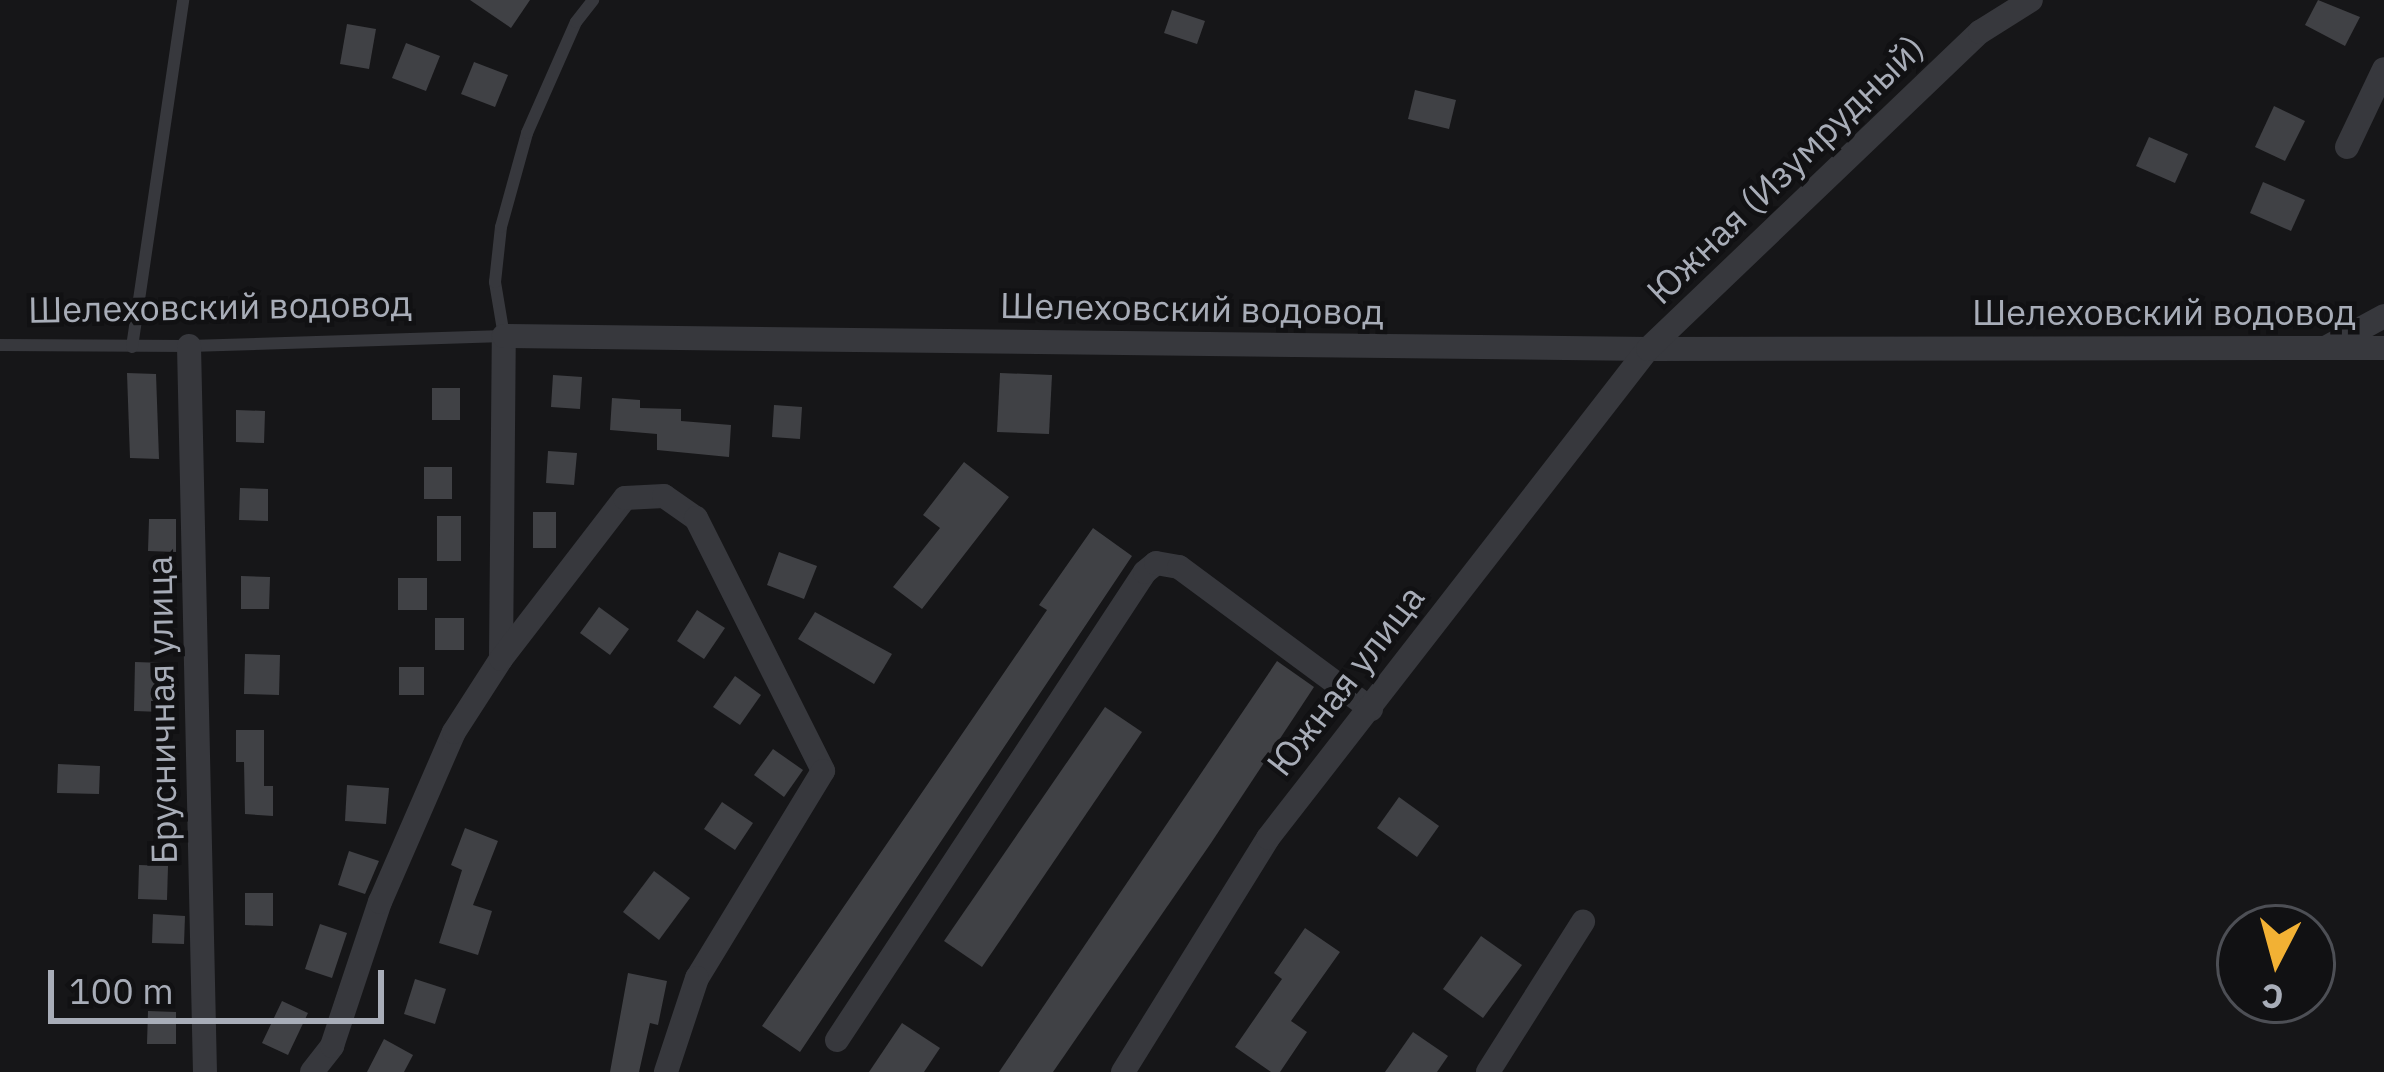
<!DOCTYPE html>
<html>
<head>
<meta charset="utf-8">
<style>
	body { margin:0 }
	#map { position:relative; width:2384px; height:1072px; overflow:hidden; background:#161618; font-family:"IBM Plex Sans",sans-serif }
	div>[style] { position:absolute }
	.building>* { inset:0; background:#404145 }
	.lane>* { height:12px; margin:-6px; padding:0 6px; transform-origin:6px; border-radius:6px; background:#37383d }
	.street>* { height:24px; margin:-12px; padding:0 12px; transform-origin:12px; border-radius:12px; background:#37383d }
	span { translate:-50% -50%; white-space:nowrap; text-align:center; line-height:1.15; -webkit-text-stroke:9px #111113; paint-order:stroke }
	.street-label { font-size:36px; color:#a8adb8 }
	.north { position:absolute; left:2216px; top:904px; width:120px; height:120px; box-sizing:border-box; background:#111113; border:3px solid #4d4f55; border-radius:50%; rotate:186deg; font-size:33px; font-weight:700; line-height:48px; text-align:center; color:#a8adb8 }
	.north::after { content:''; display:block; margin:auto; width:42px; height:54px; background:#f2b134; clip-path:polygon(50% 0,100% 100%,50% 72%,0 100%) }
	.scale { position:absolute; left:48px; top:970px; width:336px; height:54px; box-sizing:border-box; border:6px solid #a8adb8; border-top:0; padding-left:15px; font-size:36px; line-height:42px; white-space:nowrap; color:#a8adb8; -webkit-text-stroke:9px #111113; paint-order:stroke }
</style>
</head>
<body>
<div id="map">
	<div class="building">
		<div style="clip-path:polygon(470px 0,530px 0,511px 28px)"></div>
		<div style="clip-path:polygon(2318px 0,2360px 17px,2345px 46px,2305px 25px)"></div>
		<div style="clip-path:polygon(1172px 10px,1205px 21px,1197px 44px,1164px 33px)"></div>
		<div style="clip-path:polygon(347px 24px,376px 29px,369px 69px,340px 64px)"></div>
		<div style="clip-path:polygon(406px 43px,440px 56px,426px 91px,392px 78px)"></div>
		<div style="clip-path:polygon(474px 62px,508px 75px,495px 107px,461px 94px)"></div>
		<div style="clip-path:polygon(1415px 90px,1456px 100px,1449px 129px,1408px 119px)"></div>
		<div style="clip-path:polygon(2274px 106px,2305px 121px,2285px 161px,2255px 147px)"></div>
		<div style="clip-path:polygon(2149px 137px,2188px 154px,2175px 183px,2136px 166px)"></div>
		<div style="clip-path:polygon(2263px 182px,2305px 200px,2291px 231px,2250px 213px)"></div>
		<div style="clip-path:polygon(127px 373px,156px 374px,159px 459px,130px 458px)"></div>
		<div style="clip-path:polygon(1000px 373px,1052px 375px,1049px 434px,997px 432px)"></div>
		<div style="clip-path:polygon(553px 375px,582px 377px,580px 409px,551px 407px)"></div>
		<div style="clip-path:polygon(432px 388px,460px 388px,460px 420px,432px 420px)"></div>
		<div style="clip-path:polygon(612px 398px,640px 400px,640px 408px,681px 409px,681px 421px,731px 425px,729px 457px,657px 450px,657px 434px,610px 430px)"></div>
		<div style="clip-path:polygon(774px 405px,802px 407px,800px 439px,772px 437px)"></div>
		<div style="clip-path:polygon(236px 410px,265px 411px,264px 443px,236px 442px)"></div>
		<div style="clip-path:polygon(548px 451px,577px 453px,574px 485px,546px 483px)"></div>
		<div style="clip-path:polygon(964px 462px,1009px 497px,922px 609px,893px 587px,940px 528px,923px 515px)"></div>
		<div style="clip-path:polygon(424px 467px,452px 467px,452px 499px,424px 499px)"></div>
		<div style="clip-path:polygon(240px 488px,268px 489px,268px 521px,239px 520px)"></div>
		<div style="clip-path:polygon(533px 512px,556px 512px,556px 548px,533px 548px)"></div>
		<div style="clip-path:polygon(437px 516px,461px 516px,461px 561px,437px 561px)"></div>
		<div style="clip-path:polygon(149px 519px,176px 519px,176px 552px,148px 551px)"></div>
		<div style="clip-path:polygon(1093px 528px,1132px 556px,800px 1052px,762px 1026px,1047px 610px,1039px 605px)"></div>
		<div style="clip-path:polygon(779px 552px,817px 566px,804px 599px,767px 585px)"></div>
		<div style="clip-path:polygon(241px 576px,270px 577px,269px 609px,241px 609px)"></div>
		<div style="clip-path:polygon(398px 578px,427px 578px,427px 610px,398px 610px)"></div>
		<div style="clip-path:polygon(599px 607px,629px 629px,610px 655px,580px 633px)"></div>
		<div style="clip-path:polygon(697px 610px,725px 628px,704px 659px,677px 641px)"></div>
		<div style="clip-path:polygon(815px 612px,892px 654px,874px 684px,798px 639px)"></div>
		<div style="clip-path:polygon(435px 618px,464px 618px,464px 650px,435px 650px)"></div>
		<div style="clip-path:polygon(245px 654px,280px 655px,279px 695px,244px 694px)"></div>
		<div style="clip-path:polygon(1277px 661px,1314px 687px,1211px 843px,1053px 1072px,999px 1072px)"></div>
		<div style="clip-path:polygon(135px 662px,164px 663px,162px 712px,134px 711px)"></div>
		<div style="clip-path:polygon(399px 667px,424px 667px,424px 695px,399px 695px)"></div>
		<div style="clip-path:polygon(735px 676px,761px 695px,740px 725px,713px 707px)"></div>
		<div style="clip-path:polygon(1105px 707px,1142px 732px,982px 967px,944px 941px)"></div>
		<div style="clip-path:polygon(236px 730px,264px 730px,264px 786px,273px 786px,273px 816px,245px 814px,244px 762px,236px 762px)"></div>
		<div style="clip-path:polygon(773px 749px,803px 770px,784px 797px,754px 775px)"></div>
		<div style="clip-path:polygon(58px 764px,100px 766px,99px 794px,57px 793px)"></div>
		<div style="clip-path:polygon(347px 785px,389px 788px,386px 824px,345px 821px)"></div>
		<div style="clip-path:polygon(1399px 797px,1439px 826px,1417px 857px,1377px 828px)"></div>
		<div style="clip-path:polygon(722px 802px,753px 823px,735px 850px,704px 829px)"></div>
		<div style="clip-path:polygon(465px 828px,498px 841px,473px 905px,492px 911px,478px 955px,439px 943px,462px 870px,451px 865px)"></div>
		<div style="clip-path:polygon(349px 851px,379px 861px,365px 894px,338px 885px)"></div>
		<div style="clip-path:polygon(139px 865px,168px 866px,167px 900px,138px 899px)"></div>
		<div style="clip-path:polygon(654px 871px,690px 898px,659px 940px,623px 912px)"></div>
		<div style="clip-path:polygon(245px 893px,273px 893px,273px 926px,245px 925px)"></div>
		<div style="clip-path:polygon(153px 914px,185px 916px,184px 944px,152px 943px)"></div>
		<div style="clip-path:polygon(320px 924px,347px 933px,332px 978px,305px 969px)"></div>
		<div style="clip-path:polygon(1305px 928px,1340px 952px,1291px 1021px,1307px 1032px,1280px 1072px,1271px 1072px,1235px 1047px,1282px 979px,1274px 973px)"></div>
		<div style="clip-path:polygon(1481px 936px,1522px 965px,1483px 1018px,1443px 989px)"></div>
		<div style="clip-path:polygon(628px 973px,667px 981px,658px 1025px,650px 1023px,639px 1072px,610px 1072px)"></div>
		<div style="clip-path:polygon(415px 979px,446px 989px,435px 1024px,404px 1014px)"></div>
		<div style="clip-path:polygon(282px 1001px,308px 1013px,288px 1055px,262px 1043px)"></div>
		<div style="clip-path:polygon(148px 1011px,176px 1012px,176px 1044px,147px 1044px)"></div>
		<div style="clip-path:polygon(902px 1023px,940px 1048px,924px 1072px,869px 1072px)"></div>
		<div style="clip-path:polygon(1413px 1032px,1448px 1056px,1437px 1072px,1385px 1072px)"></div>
		<div style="clip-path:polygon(384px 1039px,413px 1055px,404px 1072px,367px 1072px)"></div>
	</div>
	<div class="lane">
		<div style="left:0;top:345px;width:189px;rotate:0.3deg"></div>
		<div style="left:189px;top:346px;width:315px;rotate:-1.8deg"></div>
		<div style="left:504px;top:336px;width:55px;rotate:-99.5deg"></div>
		<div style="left:495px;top:282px;width:55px;rotate:-83.8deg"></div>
		<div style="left:501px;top:227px;width:98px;rotate:-74.5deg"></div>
		<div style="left:527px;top:133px;width:121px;rotate:-66.2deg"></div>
		<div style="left:576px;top:22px;width:28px;rotate:-52deg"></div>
		<div style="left:132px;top:347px;width:351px;rotate:-81.6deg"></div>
	</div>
	<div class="street">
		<div style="left:2347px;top:147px;width:86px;rotate:-64.6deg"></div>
		<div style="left:189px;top:346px;width:726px;rotate:88.74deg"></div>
		<div style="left:2327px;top:347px;width:65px;rotate:-28.5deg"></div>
		<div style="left:501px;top:659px;width:323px;rotate:-89.5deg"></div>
		<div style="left:504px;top:336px;width:1144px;rotate:0.65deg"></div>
		<div style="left:1648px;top:349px;width:736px;rotate:-0.08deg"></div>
		<div style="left:837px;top:1040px;width:560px;rotate:-56.65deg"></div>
		<div style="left:1145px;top:572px;width:14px;rotate:-39deg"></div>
		<div style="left:1156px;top:563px;width:23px;rotate:10deg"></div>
		<div style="left:1179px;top:567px;width:239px;rotate:36.5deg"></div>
		<div style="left:312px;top:1072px;width:33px;rotate:-52deg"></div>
		<div style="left:332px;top:1046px;width:152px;rotate:-71.6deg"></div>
		<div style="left:380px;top:902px;width:185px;rotate:-66.5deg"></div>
		<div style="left:454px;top:732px;width:87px;rotate:-57.2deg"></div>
		<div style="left:501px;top:659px;width:203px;rotate:-52.4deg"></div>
		<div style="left:625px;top:498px;width:39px;rotate:-3deg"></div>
		<div style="left:664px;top:496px;width:39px;rotate:35deg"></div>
		<div style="left:696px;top:518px;width:283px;rotate:63.3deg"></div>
		<div style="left:823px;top:771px;width:242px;rotate:121.3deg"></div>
		<div style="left:697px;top:978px;width:99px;rotate:108.3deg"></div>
		<div style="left:1123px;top:1072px;width:275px;rotate:-58.2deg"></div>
		<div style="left:1268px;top:838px;width:619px;rotate:-52.15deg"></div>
		<div style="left:1648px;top:349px;width:459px;rotate:-43.7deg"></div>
		<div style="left:1980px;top:32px;width:60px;rotate:-32.1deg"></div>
		<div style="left:1488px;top:1072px;width:178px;rotate:-57.7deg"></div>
	</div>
	<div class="street-label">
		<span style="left:1785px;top:169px;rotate:-44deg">Южная (Изумрудный)</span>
		<span style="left:220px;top:306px;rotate:-1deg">Шелеховский водовод</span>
		<span style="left:1192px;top:308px;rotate:1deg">Шелеховский водовод</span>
		<span style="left:2164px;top:312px">Шелеховский водовод</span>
		<span style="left:1345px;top:680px;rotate:-52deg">Южная улица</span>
		<span style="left:161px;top:710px;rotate:-91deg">Брусничная улица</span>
	</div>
	<div class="north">С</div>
	<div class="scale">100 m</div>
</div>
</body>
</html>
